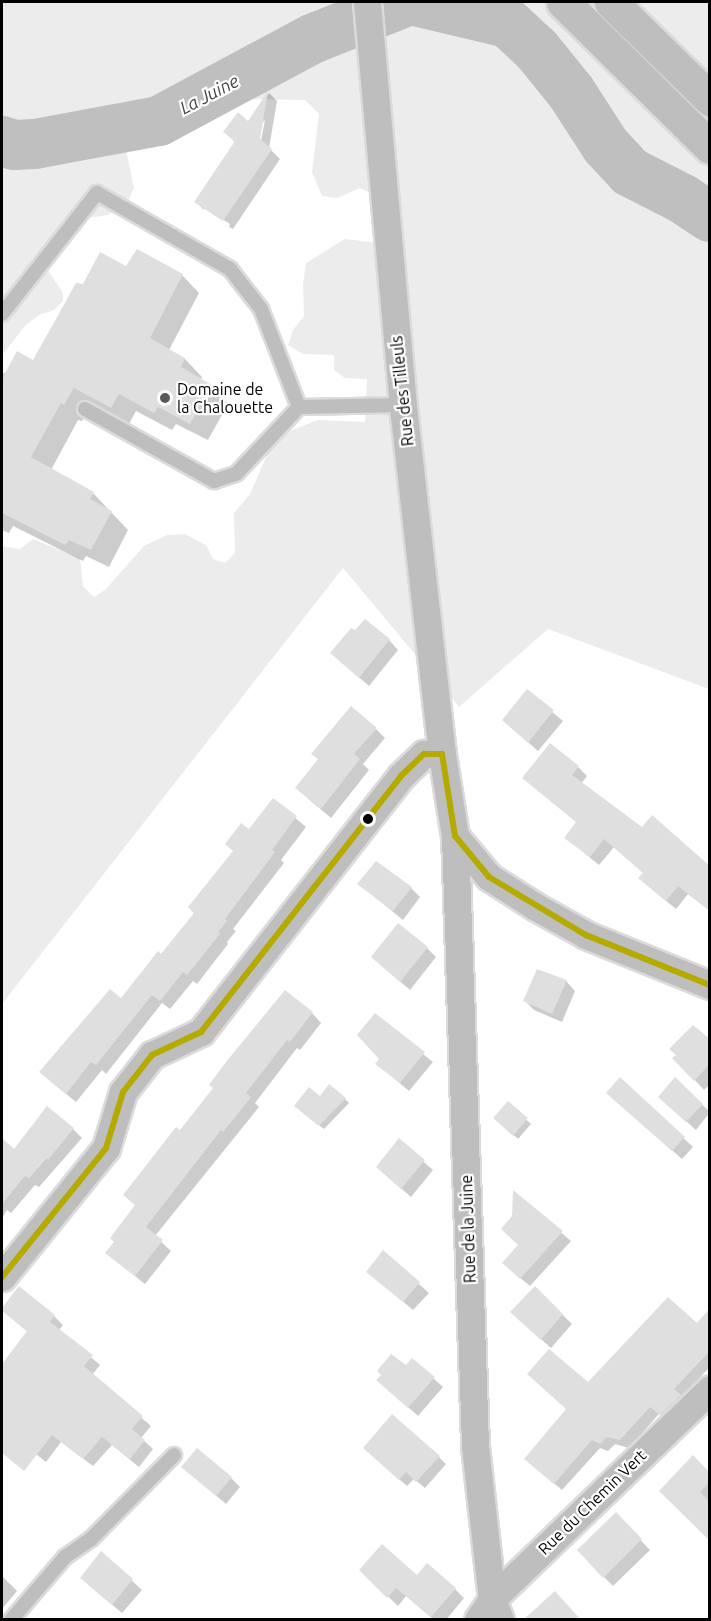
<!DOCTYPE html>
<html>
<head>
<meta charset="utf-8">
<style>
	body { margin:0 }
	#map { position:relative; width:711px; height:1621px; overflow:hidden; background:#fff; font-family:Ubuntu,sans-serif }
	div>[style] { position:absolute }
	.green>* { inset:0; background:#ececec }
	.shadow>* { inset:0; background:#0003 }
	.river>* { height:50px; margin:-25px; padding:0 25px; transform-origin:25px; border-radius:25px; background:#bfbfbf }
	.building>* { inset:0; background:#dfdfdf }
	.roads { filter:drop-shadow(2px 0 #dbdbdb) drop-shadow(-2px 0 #dbdbdb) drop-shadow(0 2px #dbdbdb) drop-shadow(0 -2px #dbdbdb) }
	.lane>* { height:14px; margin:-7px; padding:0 7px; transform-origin:7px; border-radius:7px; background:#bebebe }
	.street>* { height:27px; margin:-13.5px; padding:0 13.5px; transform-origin:13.5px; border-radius:13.5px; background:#bebebe }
	.primary>* { height:33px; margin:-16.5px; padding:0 16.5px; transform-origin:16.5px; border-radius:16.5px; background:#bebebe }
	.bus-1>* { height:6px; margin:-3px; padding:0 3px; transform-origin:3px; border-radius:3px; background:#b5ab00 }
	.dots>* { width:16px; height:16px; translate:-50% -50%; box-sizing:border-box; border:3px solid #fff; border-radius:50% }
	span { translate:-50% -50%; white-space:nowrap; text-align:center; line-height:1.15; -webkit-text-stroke:4.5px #fff; paint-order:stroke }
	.poi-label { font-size:16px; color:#000 }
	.left { translate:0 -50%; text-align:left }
	.street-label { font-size:16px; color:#000 }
	.water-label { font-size:18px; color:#444; font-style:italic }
	.frame { position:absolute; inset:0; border:3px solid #000; pointer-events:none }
</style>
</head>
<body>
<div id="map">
	<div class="green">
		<div style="clip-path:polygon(2px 2px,709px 2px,709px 689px,548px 629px,459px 707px,343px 568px,2px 1004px,2px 546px,20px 549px,33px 539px,80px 558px,83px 586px,94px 597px,105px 590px,144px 546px,167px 535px,185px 534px,206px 545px,213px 559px,225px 563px,235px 553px,234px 513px,250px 494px,275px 437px,318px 420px,365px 422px,367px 379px,345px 378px,334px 370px,334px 355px,303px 354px,288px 345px,293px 330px,304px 316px,303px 284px,306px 263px,345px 239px,377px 243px,375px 195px,360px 188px,337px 198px,322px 196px,312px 172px,319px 114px,305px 100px,240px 99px,189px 114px,126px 150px,134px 188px,127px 203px,108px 215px,89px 218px,73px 228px,65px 245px,47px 269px,63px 293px,63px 301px,54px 310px,39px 315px,26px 325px,2px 355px)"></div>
	</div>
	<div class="shadow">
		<div style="clip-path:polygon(evenodd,269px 93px,277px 101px,269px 148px,280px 159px,233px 229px,229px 227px,230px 224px,204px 207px,204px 210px,196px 202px,236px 143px,225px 132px,249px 123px,269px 93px,265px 120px,260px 146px,257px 146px,261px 124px,265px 120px)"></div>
		<div style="clip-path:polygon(126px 268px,182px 275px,199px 293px,169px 350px,185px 359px,202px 377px,201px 379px,228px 404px,208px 440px,176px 424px,172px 430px,136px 411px,129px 424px,91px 404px,82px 421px,78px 420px,51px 470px,93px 493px,128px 530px,109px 567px,86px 556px,83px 561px,13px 526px,9px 533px,2px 530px,2px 374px,34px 362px,84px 286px)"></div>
		<div style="clip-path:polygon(355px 632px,389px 640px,398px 650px,369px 686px,341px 662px)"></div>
		<div style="clip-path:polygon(527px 691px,563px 721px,538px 751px,513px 729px)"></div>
		<div style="clip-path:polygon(376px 729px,385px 738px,363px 764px,369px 770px,331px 818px,306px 797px)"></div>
		<div style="clip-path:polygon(578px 767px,587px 776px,581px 784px,642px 829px,710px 868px,710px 911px,688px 894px,676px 909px,649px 887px,645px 874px,614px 847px,599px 865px,566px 838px,578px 823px,524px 778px)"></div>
		<div style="clip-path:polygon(274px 800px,306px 827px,281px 860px,284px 863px,233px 929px,236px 931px,227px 942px,228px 944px,197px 984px,193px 981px,170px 1009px,162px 1003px,106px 1074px,102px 1070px,76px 1102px,50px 1081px,161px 956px,196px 913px,249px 831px)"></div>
		<div style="clip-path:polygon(359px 884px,411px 888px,420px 897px,403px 920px)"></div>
		<div style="clip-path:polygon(427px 948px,436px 957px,410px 990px,382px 966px)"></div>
		<div style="clip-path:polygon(566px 981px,575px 991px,562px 1022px,534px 1010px,525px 1001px)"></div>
		<div style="clip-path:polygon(312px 1013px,321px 1023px,300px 1050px,297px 1048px,255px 1103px,259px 1107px,155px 1236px,171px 1251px,145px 1284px,117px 1262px,116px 1242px,180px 1132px)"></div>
		<div style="clip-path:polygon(375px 1015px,433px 1062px,409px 1091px,377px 1064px,381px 1059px)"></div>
		<div style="clip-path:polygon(710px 1041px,710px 1084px,704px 1090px,675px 1059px)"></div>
		<div style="clip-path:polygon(620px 1079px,693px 1147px,682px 1159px,617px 1102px)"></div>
		<div style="clip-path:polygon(675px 1079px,710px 1112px,696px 1130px,668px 1105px)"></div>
		<div style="clip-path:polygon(320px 1098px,345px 1099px,349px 1103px,324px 1129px,300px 1110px)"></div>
		<div style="clip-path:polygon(508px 1103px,531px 1124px,518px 1139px,495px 1118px)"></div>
		<div style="clip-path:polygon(73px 1129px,82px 1138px,39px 1187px,35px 1185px,11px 1213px,7px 1210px,2px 1218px,2px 1148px,5px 1143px,14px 1151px)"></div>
		<div style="clip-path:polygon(399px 1140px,433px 1170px,411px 1197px,387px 1176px)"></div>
		<div style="clip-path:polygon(515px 1193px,571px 1241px,530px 1286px,513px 1272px,520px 1245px,514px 1217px)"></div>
		<div style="clip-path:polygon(383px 1252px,429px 1293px,413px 1310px,368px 1272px)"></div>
		<div style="clip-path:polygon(535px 1288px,572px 1324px,551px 1348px,521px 1321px)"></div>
		<div style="clip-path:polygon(2px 1310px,54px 1316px,63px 1325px,59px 1330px,100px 1365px,92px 1375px,151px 1426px,141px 1438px,153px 1449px,139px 1467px,112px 1445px,93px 1466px,61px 1442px,46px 1462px,2px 1427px,2px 1366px,28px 1332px)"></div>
		<div style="clip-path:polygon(710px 1310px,710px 1367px,681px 1397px,688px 1404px,669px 1422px,659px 1414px,629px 1448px,615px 1444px,608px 1451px,600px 1448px,562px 1490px,534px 1467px,588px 1384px,696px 1325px)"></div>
		<div style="clip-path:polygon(413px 1360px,443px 1387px,418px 1416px,388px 1389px)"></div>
		<div style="clip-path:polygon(373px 1456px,439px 1457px,446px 1464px,425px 1488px,414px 1479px,407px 1486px)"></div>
		<div style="clip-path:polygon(710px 1474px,708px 1502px,662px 1491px)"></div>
		<div style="clip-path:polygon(193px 1476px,231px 1478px,240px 1487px,226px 1504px)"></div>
		<div style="clip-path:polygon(616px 1514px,650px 1550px,613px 1586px,604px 1577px)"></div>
		<div style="clip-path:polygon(102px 1553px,142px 1590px,122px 1613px,91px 1587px)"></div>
		<div style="clip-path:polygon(361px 1570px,417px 1577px,455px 1589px,464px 1598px,446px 1620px,434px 1620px,406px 1596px,398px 1606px)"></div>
		<div style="clip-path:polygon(2px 1576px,17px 1591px,2px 1609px)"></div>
	</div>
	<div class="river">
		<div style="left:419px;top:2px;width:91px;rotate:13.3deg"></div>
		<div style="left:508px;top:23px;width:40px;rotate:43deg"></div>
		<div style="left:537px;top:50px;width:54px;rotate:51deg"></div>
		<div style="left:571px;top:92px;width:64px;rotate:57.1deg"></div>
		<div style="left:606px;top:146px;width:35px;rotate:47deg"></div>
		<div style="left:630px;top:172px;width:59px;rotate:27deg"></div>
		<div style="left:683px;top:199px;width:32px;rotate:34deg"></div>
		<div style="left:2px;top:141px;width:13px;rotate:18deg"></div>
		<div style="left:14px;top:145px;width:21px;rotate:-3deg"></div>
		<div style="left:35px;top:144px;width:126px;rotate:-10.5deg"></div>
		<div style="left:159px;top:121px;width:174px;rotate:-28.2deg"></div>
		<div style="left:312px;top:39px;width:100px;rotate:-21.7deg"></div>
	</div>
	<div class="building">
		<div style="clip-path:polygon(268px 91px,260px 139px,272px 149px,223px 221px,194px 202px,235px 141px,223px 132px,238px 112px,248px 121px)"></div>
		<div style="clip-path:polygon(137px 249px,183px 274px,150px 338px,185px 358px,181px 367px,212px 385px,190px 424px,158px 407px,154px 413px,119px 394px,111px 408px,74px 388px,64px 405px,61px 403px,31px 457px,94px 492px,90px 499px,112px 511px,91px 550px,69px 540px,65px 545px,2px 513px,2px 379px,17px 351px,33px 360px,76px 283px,83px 284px,100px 252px,126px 266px)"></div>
		<div style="clip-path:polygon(365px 619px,390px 639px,359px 678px,330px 653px,351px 628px,355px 630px)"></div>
		<div style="clip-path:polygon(527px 689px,554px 710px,528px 743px,502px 720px)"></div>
		<div style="clip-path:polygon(351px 706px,377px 728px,354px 754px,360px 759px,321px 809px,295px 788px,318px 759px,311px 754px)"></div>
		<div style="clip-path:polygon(550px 743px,579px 766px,572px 775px,642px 827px,652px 815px,710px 866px,710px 911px,678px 886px,666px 901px,638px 878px,643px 873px,604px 839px,590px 857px,564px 838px,576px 822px,522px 778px)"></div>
		<div style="clip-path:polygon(273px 798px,297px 816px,272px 850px,275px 852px,225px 919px,227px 921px,218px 932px,220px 934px,187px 975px,183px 972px,160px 1001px,152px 995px,96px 1065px,91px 1062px,66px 1094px,39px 1072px,110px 989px,121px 998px,158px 951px,161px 954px,194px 913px,188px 907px,233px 851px,225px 844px,241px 823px,249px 829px)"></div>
		<div style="clip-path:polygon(376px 861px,412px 887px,393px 911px,357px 884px)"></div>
		<div style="clip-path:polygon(398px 923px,428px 947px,400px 982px,371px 957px)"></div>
		<div style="clip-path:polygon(537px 969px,567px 980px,552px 1014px,523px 1001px)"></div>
		<div style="clip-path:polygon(285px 990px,313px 1012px,290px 1042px,287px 1040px,246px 1093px,251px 1097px,223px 1132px,221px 1130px,146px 1227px,163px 1240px,135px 1276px,105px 1253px,114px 1242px,110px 1238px,135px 1205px,123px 1195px,176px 1127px,180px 1130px,213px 1088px,209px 1085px,226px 1062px)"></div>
		<div style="clip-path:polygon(375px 1013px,425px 1052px,400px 1083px,375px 1064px,379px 1059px,357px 1035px)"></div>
		<div style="clip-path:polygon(693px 1025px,710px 1039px,710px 1064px,694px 1081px,672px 1058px,676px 1055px,669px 1049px)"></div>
		<div style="clip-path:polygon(620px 1077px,685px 1137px,672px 1151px,606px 1093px)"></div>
		<div style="clip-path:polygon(675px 1077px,703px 1104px,686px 1122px,658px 1097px)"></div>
		<div style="clip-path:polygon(329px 1084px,346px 1098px,319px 1126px,294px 1106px,309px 1087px,320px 1096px)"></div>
		<div style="clip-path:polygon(508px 1101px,528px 1118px,513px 1136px,493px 1118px)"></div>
		<div style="clip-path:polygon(47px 1106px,74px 1128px,48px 1160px,47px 1158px,29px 1178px,25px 1176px,2px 1204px,2px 1138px,14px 1149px)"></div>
		<div style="clip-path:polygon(399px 1138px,425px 1160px,401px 1189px,376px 1167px)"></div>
		<div style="clip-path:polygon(513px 1190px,563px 1231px,520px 1279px,502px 1263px,518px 1245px,501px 1229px,512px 1216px)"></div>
		<div style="clip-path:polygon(383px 1250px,420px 1282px,403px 1302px,366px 1272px)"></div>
		<div style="clip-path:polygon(19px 1286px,55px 1315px,50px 1322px,93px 1355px,84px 1366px,143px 1416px,132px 1429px,145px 1440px,130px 1459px,102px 1437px,83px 1459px,52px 1435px,24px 1471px,2px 1453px,2px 1364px,27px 1331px,2px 1311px,2px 1308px)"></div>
		<div style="clip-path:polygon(535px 1286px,563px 1314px,541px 1340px,510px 1312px)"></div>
		<div style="clip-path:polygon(668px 1297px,697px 1323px,710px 1308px,710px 1351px,674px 1389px,681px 1395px,660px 1415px,650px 1407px,620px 1440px,607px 1437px,600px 1444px,592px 1440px,554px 1484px,524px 1459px,566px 1409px,527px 1374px,549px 1349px,588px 1382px)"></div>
		<div style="clip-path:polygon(391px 1354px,406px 1365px,412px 1358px,435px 1377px,408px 1408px,376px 1380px,381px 1375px,377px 1371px)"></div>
		<div style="clip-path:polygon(392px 1414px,440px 1456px,416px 1482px,406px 1472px,399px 1480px,363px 1448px)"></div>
		<div style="clip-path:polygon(197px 1448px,232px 1477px,216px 1496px,181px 1467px)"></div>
		<div style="clip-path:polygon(693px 1455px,710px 1473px,710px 1482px,700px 1492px,710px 1502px,710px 1541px,659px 1491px)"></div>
		<div style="clip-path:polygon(616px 1512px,642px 1539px,603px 1578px,577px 1550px)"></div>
		<div style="clip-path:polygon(382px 1544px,417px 1575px,427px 1563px,456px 1588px,431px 1617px,396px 1588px,387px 1598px,359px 1570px)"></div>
		<div style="clip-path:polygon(101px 1551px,133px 1579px,112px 1605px,80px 1578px)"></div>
		<div style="clip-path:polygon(555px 1591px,581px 1620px,523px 1620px)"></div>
	</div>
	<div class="roads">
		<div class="lane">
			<div style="left:2px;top:314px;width:154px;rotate:-51.9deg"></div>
			<div style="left:97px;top:193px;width:153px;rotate:29.7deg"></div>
			<div style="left:230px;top:269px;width:51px;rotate:52.2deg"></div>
			<div style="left:261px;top:309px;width:105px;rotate:68.8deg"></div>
			<div style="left:299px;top:407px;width:104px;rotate:-1.1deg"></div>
			<div style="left:85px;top:409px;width:148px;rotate:29.2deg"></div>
			<div style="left:214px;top:481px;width:23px;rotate:-18deg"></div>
			<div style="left:236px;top:474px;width:92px;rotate:-46.8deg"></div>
			<div style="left:11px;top:1620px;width:83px;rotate:-49.4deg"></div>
			<div style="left:65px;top:1557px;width:32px;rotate:-35deg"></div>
			<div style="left:91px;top:1539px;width:118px;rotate:-45.3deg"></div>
		</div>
		<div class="street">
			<div style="left:367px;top:2px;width:415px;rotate:84.9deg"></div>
			<div style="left:404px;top:415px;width:341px;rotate:83.6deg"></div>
			<div style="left:442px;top:754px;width:83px;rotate:81deg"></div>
			<div style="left:455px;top:836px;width:53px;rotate:50.3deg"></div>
			<div style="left:489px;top:877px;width:56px;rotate:32.6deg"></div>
			<div style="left:536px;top:907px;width:57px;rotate:29.2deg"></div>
			<div style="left:586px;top:935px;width:134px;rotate:22deg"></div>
			<div style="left:455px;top:836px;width:610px;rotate:88.12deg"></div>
			<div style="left:475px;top:1446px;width:154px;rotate:83.7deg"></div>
			<div style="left:492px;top:1599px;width:22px;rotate:69deg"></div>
			<div style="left:2px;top:1277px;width:166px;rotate:-51.1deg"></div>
			<div style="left:106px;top:1148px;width:59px;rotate:-73.1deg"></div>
			<div style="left:123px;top:1092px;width:47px;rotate:-51.9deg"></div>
			<div style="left:152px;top:1055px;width:54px;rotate:-25.1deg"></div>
			<div style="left:201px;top:1032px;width:325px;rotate:-52deg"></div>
			<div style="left:401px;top:776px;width:32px;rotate:-44deg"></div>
			<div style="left:424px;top:754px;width:18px"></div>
			<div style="left:478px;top:1620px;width:25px;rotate:-56deg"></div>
			<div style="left:492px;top:1599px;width:303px;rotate:-43.9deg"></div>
		</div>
		<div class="primary">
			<div style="left:563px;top:2px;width:206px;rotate:44.6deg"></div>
			<div style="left:611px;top:2px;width:139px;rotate:44.4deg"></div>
		</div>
	</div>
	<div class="bus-1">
		<div style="left:2px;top:1277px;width:166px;rotate:-51.1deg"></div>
		<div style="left:106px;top:1148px;width:59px;rotate:-73.1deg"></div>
		<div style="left:123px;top:1092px;width:47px;rotate:-51.9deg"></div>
		<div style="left:152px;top:1055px;width:54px;rotate:-25.1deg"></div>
		<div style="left:201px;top:1032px;width:325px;rotate:-52deg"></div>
		<div style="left:401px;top:776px;width:32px;rotate:-44deg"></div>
		<div style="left:424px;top:754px;width:18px"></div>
		<div style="left:442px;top:754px;width:83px;rotate:81deg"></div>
		<div style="left:455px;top:836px;width:53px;rotate:50.3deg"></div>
		<div style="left:489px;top:877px;width:113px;rotate:30.9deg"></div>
		<div style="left:586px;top:935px;width:134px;rotate:22deg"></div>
	</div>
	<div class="dots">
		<div style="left:165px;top:398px;background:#595959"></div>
		<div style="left:368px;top:819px;background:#000"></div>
	</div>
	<div class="poi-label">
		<span class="left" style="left:177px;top:398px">Domaine de<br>la Chalouette</span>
	</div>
	<div class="street-label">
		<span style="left:402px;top:391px;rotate:-96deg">Rue des Tilleuls</span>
		<span style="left:468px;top:1229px;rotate:-92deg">Rue de la Juine</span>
		<span style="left:592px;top:1502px;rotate:-44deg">Rue du Chemin Vert</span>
	</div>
	<div class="water-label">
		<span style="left:209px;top:94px;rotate:-28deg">La Juine</span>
	</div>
	<div class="frame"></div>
</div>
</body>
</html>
